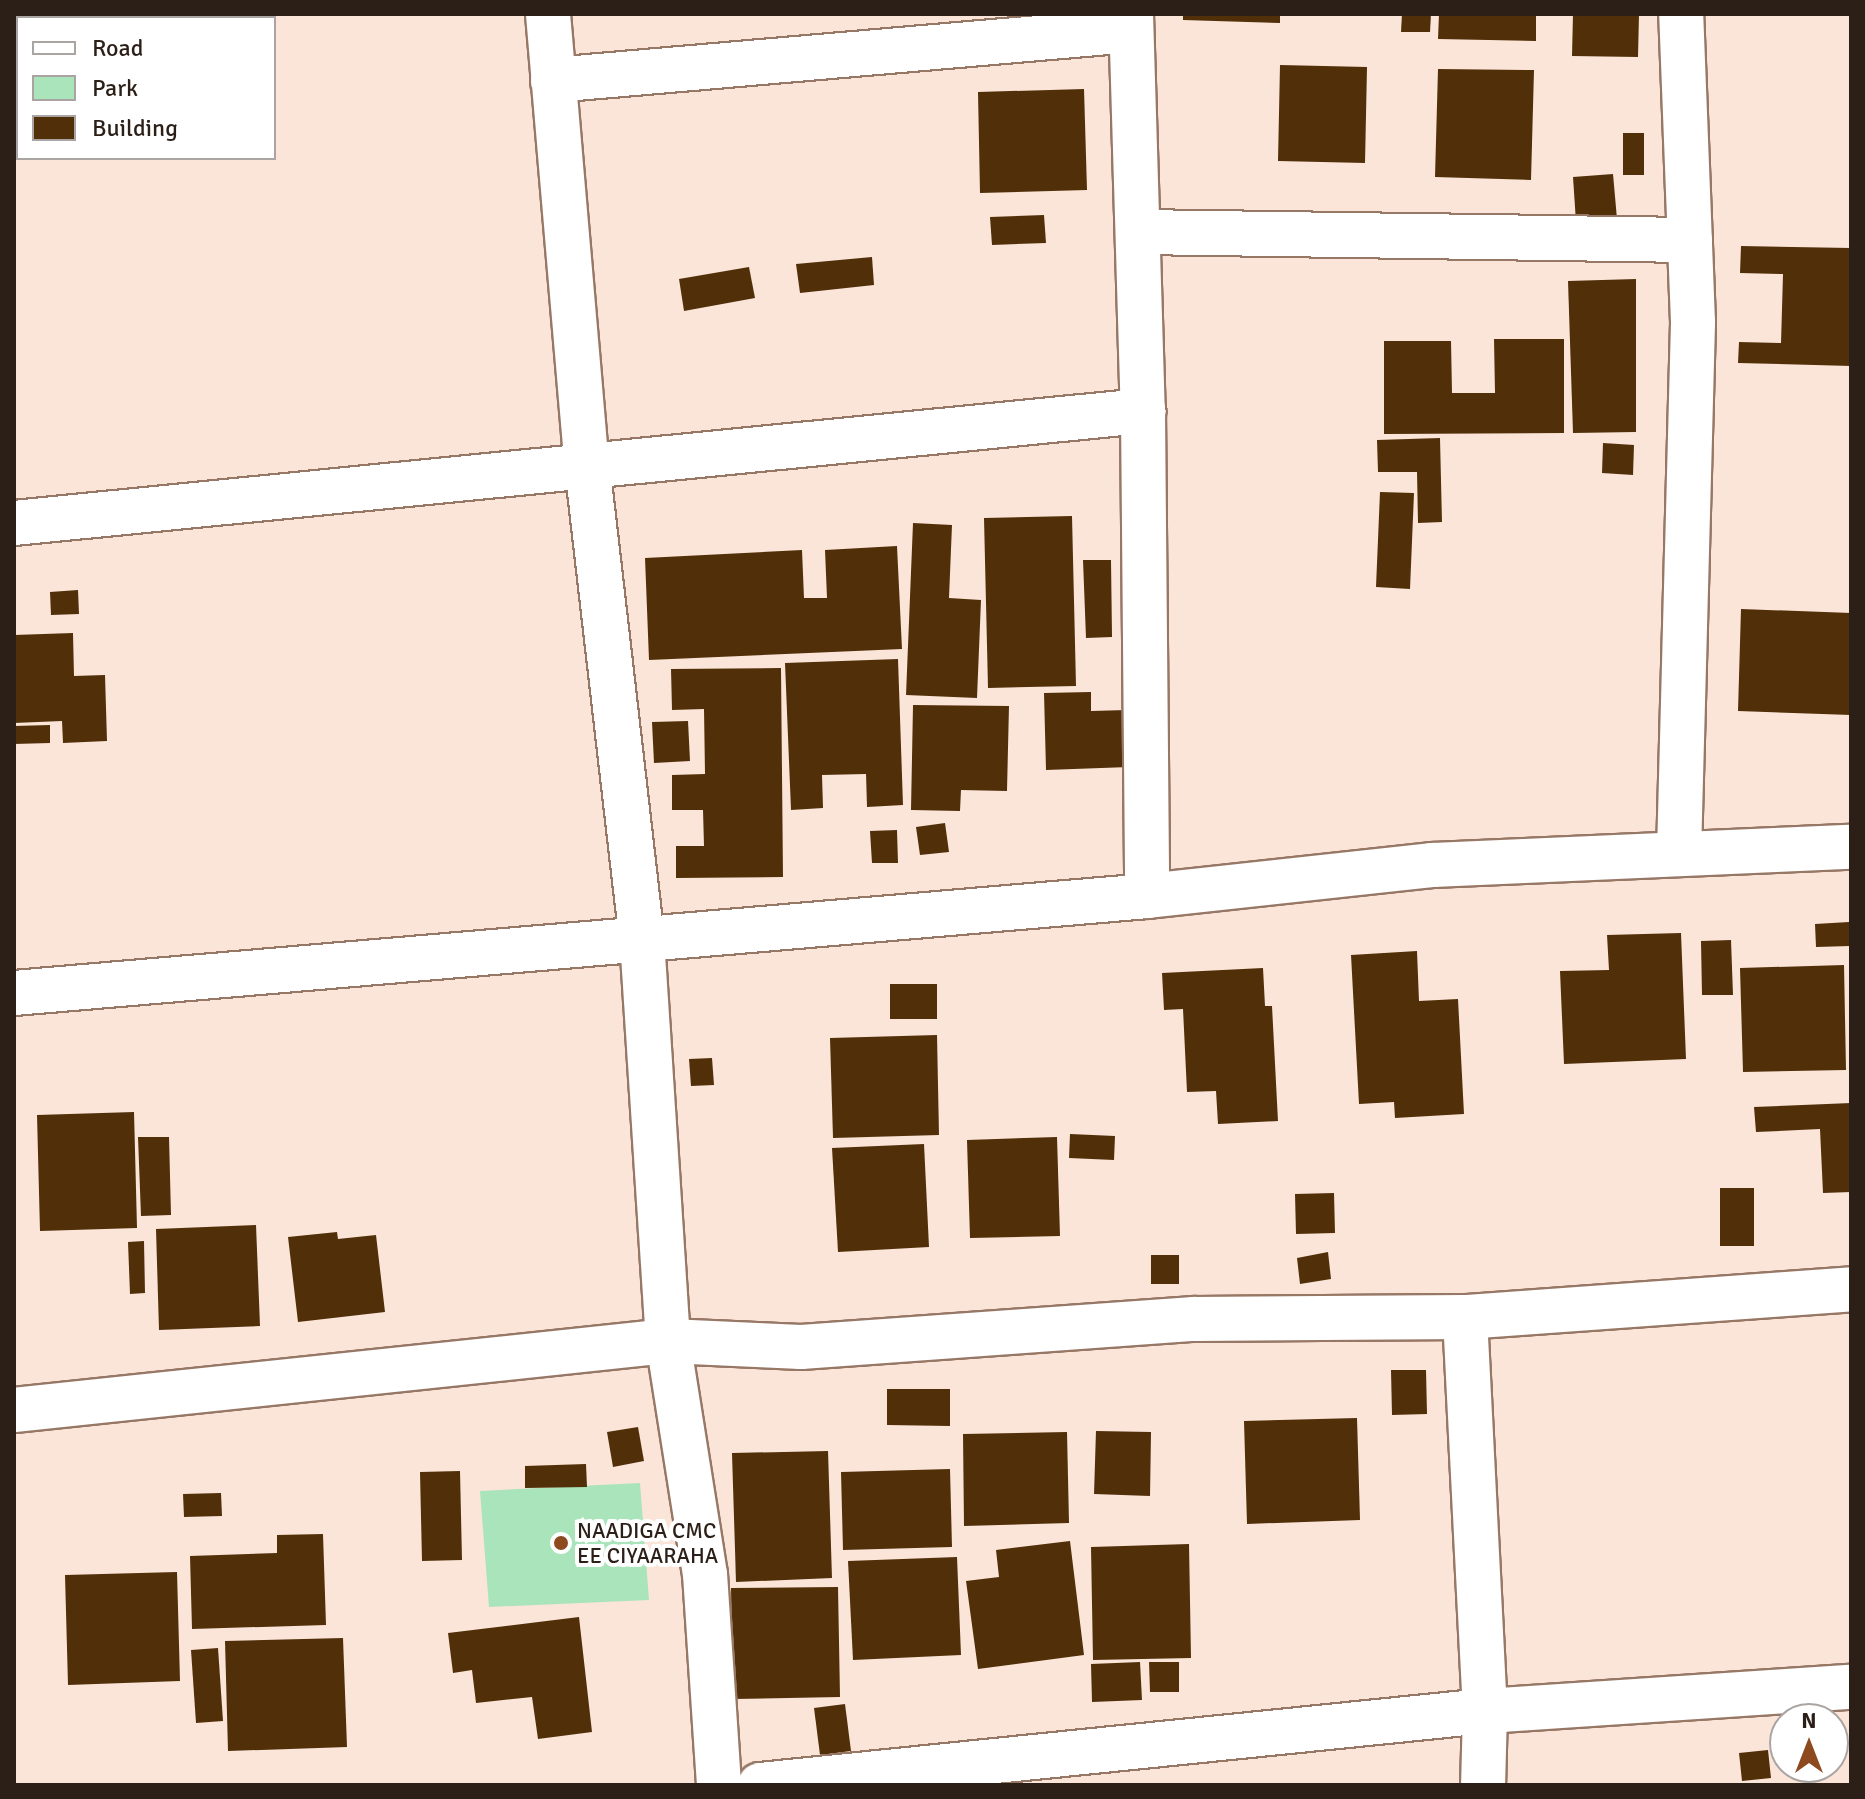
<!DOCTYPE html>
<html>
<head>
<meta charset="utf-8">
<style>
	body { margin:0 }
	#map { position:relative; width:1865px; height:1799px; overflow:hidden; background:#fbe5d9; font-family:Signika,sans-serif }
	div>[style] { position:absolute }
	.green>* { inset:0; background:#aae4bb }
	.building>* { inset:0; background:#513009 }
	.roads { filter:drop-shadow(2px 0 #977765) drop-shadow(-2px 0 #977765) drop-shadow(0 2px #977765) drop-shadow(0 -2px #977765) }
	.minor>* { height:44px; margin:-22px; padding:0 22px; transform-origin:22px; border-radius:22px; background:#fff }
	.dots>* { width:22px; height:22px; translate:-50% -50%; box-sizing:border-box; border:4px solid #fff; border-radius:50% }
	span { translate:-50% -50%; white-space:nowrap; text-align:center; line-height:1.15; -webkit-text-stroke:8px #fff; paint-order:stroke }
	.poi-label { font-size:22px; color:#2b1f17 }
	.left { translate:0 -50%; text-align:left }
	.frame { position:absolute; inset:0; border:16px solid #2b1f17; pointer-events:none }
	.legend { position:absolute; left:16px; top:16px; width:260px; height:144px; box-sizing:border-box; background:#fff; border:2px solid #aaa5a2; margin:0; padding:10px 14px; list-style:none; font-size:24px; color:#2b1f17 }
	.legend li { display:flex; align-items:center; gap:16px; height:40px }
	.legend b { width:40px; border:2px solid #aaa5a2 }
	.north { position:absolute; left:1769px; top:1703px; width:80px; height:80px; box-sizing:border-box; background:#fff; border:2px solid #aaa5a2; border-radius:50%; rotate:0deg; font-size:22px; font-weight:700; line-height:32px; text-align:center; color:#2b1f17 }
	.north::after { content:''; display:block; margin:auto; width:28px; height:36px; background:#8e4a1f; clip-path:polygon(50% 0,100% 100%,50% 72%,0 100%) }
</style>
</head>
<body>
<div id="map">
	<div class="green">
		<div style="clip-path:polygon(640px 1483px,649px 1600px,489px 1607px,480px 1491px)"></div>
	</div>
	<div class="building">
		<div style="clip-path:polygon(30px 14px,134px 14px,134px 18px,31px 18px)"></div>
		<div style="clip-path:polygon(1183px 14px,1280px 14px,1280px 23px,1183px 20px)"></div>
		<div style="clip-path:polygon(1402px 14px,1431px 14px,1430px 32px,1401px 32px)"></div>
		<div style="clip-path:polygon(1439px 14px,1536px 14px,1536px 41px,1438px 39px)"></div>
		<div style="clip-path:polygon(1573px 14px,1639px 14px,1638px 57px,1572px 56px)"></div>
		<div style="clip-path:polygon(1280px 65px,1367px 67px,1365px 163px,1278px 161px)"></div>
		<div style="clip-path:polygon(1438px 69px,1534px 70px,1531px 180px,1435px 177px)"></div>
		<div style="clip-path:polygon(1084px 89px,1087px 190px,980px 193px,978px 92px)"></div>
		<div style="clip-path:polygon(1623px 133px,1644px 133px,1644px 175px,1623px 175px)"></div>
		<div style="clip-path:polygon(1613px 174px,1617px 219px,1576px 222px,1573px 177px)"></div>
		<div style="clip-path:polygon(1044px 215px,1046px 243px,992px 245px,990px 217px)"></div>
		<div style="clip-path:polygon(1741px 246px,1851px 248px,1851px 366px,1738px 363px,1739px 342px,1781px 343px,1783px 274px,1740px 273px)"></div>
		<div style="clip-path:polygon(872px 257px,874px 285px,800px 293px,796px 264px)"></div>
		<div style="clip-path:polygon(749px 267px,755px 298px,684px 311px,679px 279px)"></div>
		<div style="clip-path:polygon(1636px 279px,1636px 432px,1573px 433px,1568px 281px)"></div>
		<div style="clip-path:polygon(1494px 339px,1564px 339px,1564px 433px,1384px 434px,1384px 341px,1451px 341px,1452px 393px,1495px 393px)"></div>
		<div style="clip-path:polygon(1440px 438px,1442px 522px,1418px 523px,1417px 472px,1378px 472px,1377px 440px)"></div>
		<div style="clip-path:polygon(1603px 443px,1634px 445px,1633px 475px,1602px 473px)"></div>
		<div style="clip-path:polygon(1380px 492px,1414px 493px,1410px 589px,1376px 587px)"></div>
		<div style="clip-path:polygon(1072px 516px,1076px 686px,988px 688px,984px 518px)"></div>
		<div style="clip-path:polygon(913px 523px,952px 525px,949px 598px,981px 600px,977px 698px,906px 695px)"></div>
		<div style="clip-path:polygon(897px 546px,902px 649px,649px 660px,645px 558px,802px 550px,804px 598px,827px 598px,825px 550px)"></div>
		<div style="clip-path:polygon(1083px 560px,1111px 560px,1112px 637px,1086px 638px)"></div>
		<div style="clip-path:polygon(78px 590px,79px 614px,51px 615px,50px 592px)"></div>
		<div style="clip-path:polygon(1741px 609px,1851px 613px,1851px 715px,1738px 711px)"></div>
		<div style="clip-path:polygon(73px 633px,74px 676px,105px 675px,107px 741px,63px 743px,62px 721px,14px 723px,14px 635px)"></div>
		<div style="clip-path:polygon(898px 659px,903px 805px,867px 807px,866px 774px,822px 775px,823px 808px,791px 810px,785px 663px)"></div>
		<div style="clip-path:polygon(781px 668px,783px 877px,676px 878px,676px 846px,704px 846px,703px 810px,672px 810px,672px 775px,705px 774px,704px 709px,672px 710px,671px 669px)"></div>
		<div style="clip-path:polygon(1091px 692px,1091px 711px,1127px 710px,1129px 767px,1046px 770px,1044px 693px)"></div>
		<div style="clip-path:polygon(913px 705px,1009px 706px,1007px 791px,961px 790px,960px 811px,911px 810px)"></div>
		<div style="clip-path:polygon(688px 721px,690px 761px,654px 763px,652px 722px)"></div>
		<div style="clip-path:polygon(50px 725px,50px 743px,14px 744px,14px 726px)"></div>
		<div style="clip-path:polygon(945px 823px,949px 852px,920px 855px,916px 827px)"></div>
		<div style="clip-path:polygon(897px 830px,898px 863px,872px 863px,870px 831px)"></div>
		<div style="clip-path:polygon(1849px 922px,1850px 946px,1816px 947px,1815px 924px)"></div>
		<div style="clip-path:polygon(1681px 933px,1686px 1059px,1564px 1064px,1560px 971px,1609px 970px,1607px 935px)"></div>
		<div style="clip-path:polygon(1731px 940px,1733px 995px,1702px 995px,1701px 941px)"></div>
		<div style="clip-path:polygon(1417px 951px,1419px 1001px,1458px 999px,1464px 1114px,1395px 1118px,1394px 1102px,1359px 1104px,1351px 955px)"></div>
		<div style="clip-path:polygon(1844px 965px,1846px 1070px,1743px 1072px,1740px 968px)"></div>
		<div style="clip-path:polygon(1263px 968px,1265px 1006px,1272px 1006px,1278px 1121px,1218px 1124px,1216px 1091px,1187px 1092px,1183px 1009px,1164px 1010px,1162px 973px)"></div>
		<div style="clip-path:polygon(890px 984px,937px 984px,937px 1019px,890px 1019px)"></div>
		<div style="clip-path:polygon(937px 1035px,939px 1135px,833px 1138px,830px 1038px)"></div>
		<div style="clip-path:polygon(712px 1058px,714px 1085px,691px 1086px,689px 1059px)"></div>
		<div style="clip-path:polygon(1851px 1103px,1851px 1192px,1823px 1193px,1820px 1129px,1756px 1132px,1754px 1107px)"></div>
		<div style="clip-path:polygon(134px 1112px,137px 1228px,40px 1231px,37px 1115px)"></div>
		<div style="clip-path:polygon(1070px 1134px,1115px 1136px,1114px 1160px,1069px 1158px)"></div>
		<div style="clip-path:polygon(138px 1137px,169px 1137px,171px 1215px,141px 1216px)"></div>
		<div style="clip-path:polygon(1057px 1137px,1060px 1236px,970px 1238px,967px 1140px)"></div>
		<div style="clip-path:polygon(924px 1144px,929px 1247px,838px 1252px,832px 1148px)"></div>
		<div style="clip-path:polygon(1720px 1188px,1754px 1188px,1754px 1246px,1720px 1246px)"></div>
		<div style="clip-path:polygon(1334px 1193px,1335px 1233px,1296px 1234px,1295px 1194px)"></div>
		<div style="clip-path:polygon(256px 1225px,260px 1326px,159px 1330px,156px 1229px)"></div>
		<div style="clip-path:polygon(337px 1232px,338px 1239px,376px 1235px,385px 1312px,298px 1322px,288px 1237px)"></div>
		<div style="clip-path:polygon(144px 1241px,145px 1293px,130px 1294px,128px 1242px)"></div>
		<div style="clip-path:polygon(1328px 1252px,1331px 1279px,1300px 1284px,1297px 1258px)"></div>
		<div style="clip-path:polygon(1151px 1255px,1179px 1255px,1179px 1284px,1151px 1284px)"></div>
		<div style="clip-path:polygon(1391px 1370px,1426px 1370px,1427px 1414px,1392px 1415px)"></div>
		<div style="clip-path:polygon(887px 1389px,950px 1389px,950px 1426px,887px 1425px)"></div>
		<div style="clip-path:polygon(1357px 1418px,1360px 1520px,1247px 1524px,1244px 1421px)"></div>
		<div style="clip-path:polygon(638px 1427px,644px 1461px,613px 1467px,607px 1432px)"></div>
		<div style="clip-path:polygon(1096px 1431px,1151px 1432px,1150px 1496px,1094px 1494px)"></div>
		<div style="clip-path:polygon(1067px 1432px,1069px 1523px,964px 1526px,963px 1434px)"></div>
		<div style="clip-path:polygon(828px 1451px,832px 1578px,736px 1582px,732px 1453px)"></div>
		<div style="clip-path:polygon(586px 1464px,587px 1487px,525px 1488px,525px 1466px)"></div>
		<div style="clip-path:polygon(950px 1469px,952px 1547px,843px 1550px,841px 1472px)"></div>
		<div style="clip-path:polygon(460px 1471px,462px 1560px,422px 1561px,420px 1472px)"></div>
		<div style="clip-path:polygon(221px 1493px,222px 1516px,184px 1517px,183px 1494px)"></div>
		<div style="clip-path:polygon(323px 1534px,326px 1625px,192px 1629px,190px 1556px,277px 1553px,277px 1535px)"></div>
		<div style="clip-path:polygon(1070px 1541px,1084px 1655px,978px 1669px,966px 1581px,999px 1577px,996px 1550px)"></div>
		<div style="clip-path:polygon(1189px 1544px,1191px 1658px,1093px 1660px,1091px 1547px)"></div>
		<div style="clip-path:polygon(957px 1557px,961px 1655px,853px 1660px,848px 1561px)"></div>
		<div style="clip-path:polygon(177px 1572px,180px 1681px,68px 1685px,65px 1575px)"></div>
		<div style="clip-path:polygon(838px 1587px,840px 1697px,733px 1699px,731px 1588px)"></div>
		<div style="clip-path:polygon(579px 1617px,592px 1732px,538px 1739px,532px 1697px,476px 1703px,472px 1670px,453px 1673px,448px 1633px)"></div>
		<div style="clip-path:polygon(343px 1638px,347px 1747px,228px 1751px,225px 1641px)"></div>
		<div style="clip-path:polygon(218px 1648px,223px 1721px,196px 1723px,191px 1650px)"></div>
		<div style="clip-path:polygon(1140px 1662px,1142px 1700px,1092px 1702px,1091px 1664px)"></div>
		<div style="clip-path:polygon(1149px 1662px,1179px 1662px,1179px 1692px,1150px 1692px)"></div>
		<div style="clip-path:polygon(845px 1704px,851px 1751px,820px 1755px,814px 1708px)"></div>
		<div style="clip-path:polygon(1768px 1750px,1771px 1778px,1742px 1781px,1739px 1753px)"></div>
	</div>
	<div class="roads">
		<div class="minor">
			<div style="left:548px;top:14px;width:453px;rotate:85.1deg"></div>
			<div style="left:587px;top:465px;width:477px;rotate:83.4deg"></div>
			<div style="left:642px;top:939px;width:403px;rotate:86.3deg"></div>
			<div style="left:668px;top:1341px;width:236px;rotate:81deg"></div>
			<div style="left:705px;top:1574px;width:211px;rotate:86.2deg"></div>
			<div style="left:1131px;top:14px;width:397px;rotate:88.3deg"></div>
			<div style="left:1143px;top:411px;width:485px;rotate:89.5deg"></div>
			<div style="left:553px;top:80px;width:580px;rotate:-4.94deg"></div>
			<div style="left:1138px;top:232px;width:552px;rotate:0.83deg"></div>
			<div style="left:14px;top:523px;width:1135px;rotate:-5.67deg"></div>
			<div style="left:1679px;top:854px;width:532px;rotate:-88.49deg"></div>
			<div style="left:1693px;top:322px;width:308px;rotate:-92.2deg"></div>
			<div style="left:14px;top:993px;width:1137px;rotate:-4.89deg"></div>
			<div style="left:1147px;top:896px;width:287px;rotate:-6.2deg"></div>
			<div style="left:1432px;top:865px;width:419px;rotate:-2.5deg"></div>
			<div style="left:1465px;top:1317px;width:395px;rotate:87.1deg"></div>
			<div style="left:1485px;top:1711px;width:74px;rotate:91.5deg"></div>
			<div style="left:14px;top:1410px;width:658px;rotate:-6.02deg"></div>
			<div style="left:668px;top:1341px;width:133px;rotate:2.6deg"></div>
			<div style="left:801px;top:1347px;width:394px;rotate:-4.1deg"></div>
			<div style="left:1194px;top:1319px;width:271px;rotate:-0.4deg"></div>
			<div style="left:1465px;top:1317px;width:387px;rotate:-4.1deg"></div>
			<div style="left:760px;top:1785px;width:729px;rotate:-5.83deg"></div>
			<div style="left:1485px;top:1711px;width:367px;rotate:-3.8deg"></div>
		</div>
	</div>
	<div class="dots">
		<div style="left:561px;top:1543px;background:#8e4a1f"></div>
	</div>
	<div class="poi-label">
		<span class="left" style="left:577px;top:1543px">NAADIGA CMC<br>EE CIYAARAHA</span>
	</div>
	<div class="frame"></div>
	<ul class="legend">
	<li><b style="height:10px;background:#fff"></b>Road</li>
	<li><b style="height:22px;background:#aae4bb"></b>Park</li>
	<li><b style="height:22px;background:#513009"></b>Building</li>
	</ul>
	<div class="north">N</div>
</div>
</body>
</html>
